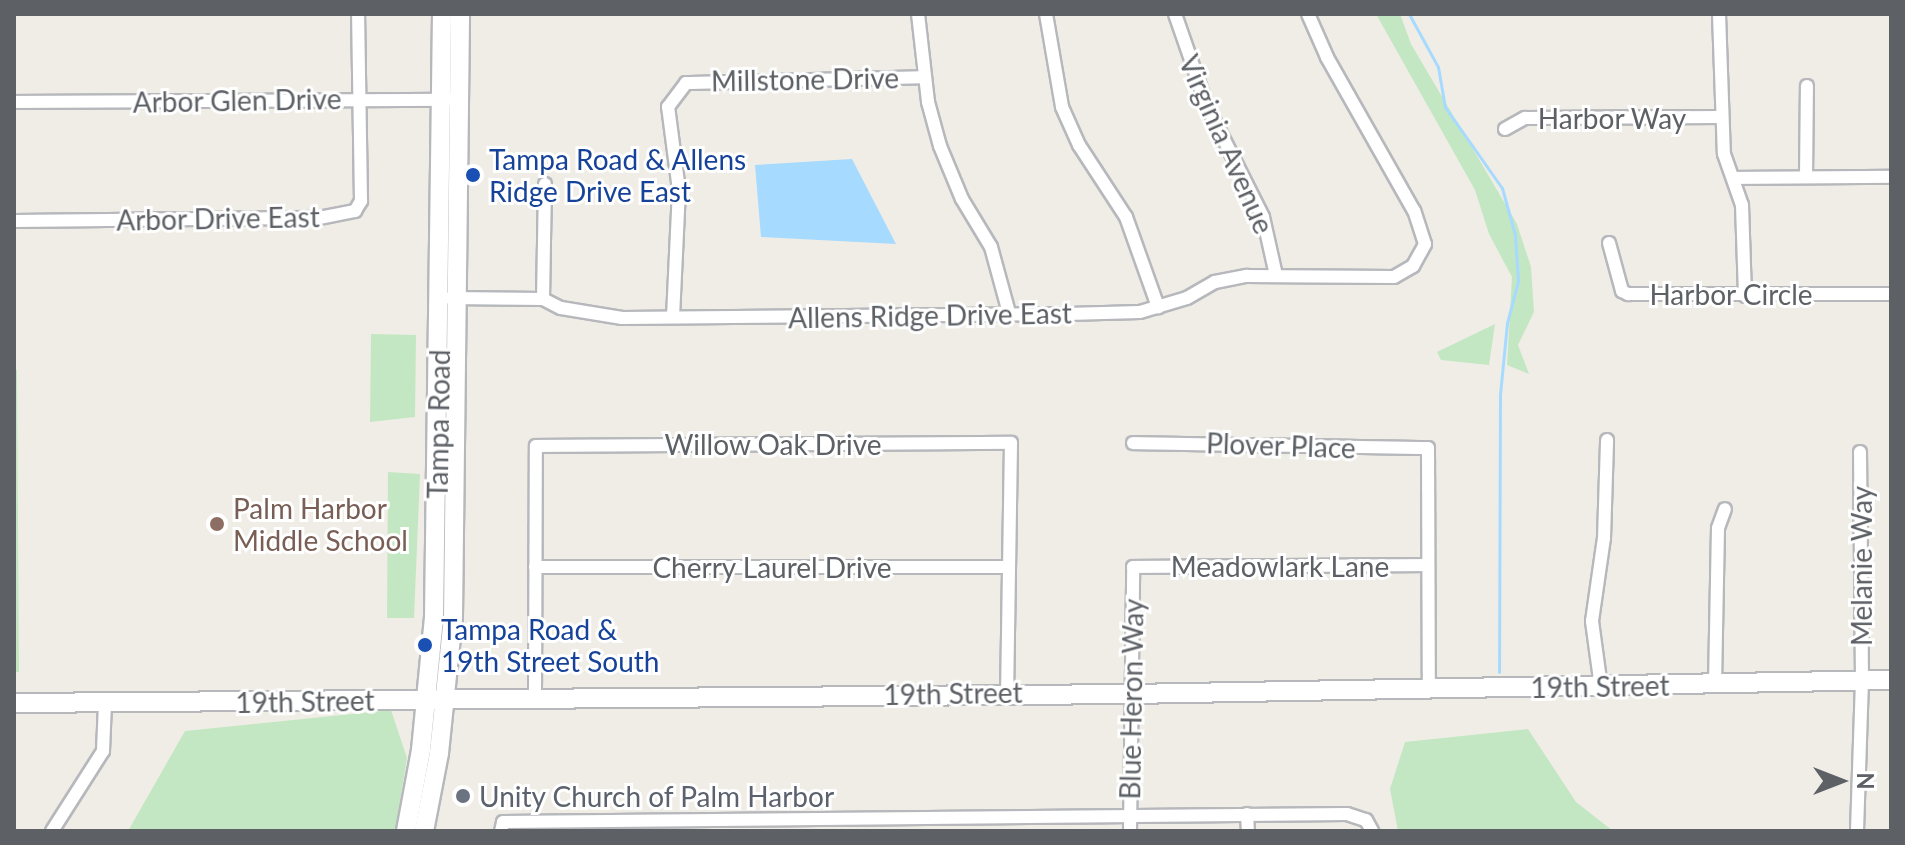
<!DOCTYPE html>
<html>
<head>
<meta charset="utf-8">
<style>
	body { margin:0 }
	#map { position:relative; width:1905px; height:845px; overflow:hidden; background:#f0ede6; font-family:Lato,sans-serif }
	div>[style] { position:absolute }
	.green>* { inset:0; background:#c3e7c2 }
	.water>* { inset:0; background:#a6daff }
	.stream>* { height:3px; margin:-1.5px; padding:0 1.5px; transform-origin:1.5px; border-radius:1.5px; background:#a6daff }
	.roads { filter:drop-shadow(2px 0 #b6b8bc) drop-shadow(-2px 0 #b6b8bc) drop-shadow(0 2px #b6b8bc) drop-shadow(0 -2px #b6b8bc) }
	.street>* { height:12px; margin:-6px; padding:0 6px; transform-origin:6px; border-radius:6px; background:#fff }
	.secondary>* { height:18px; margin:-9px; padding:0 9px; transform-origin:9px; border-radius:9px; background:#fff }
	.dots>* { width:22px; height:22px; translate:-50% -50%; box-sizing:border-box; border:4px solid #fff; border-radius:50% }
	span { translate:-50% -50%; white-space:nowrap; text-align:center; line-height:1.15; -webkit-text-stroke:6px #fff; paint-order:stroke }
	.street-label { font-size:28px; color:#5d6166 }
	.transit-label { font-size:28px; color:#164399 }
	.left { translate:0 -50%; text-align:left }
	.education-label { font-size:28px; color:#785e54 }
	.worship-label { font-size:28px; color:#5b616d }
	.frame { position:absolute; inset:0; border:16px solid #5d6166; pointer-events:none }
	.north { position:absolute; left:1801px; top:741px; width:80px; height:80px; -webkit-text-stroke:6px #fff; paint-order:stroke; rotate:90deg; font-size:22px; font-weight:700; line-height:32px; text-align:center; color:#5d6166 }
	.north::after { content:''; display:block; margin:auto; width:28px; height:36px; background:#5d6166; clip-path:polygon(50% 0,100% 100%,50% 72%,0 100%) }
</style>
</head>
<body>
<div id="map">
	<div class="green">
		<div style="clip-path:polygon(1376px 14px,1400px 14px,1411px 44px,1517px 224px,1531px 267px,1534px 312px,1518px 345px,1529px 374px,1507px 365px,1512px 277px,1489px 234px,1475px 190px)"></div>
		<div style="clip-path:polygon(1495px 324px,1489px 365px,1441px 360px,1437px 352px)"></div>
		<div style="clip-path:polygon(371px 334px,416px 335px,415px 417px,370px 422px)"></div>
		<div style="clip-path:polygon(14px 370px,17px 370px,19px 672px,14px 672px)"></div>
		<div style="clip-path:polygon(388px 472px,420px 474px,414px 618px,387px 618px)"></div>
		<div style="clip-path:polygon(391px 710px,407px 758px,395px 831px,128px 831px,185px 731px)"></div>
		<div style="clip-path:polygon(1528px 729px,1576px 802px,1613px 831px,1398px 831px,1390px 789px,1405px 742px)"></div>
	</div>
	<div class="water">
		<div style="clip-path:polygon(852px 159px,896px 244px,761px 237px,755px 165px)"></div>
	</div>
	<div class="stream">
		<div style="left:1409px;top:14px;width:60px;rotate:61.3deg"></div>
		<div style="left:1438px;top:67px;width:41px;rotate:80.1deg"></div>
		<div style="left:1445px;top:107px;width:99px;rotate:54.9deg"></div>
		<div style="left:1502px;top:188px;width:49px;rotate:74.5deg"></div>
		<div style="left:1515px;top:235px;width:46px;rotate:86.3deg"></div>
		<div style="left:1518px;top:281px;width:43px;rotate:104.7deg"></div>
		<div style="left:1507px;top:323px;width:72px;rotate:95.6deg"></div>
		<div style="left:1500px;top:395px;width:277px;rotate:90.2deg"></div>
	</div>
	<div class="roads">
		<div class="street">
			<div style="left:918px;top:14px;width:89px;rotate:83.5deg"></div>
			<div style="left:928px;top:102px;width:46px;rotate:74.7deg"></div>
			<div style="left:940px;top:146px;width:57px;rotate:67.5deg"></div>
			<div style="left:962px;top:199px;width:56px;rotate:58.9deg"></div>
			<div style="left:991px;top:247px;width:68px;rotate:74.7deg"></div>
			<div style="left:1046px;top:14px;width:94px;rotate:80.2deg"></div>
			<div style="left:1062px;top:107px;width:42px;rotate:65.9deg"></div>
			<div style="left:1079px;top:145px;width:86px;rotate:56.9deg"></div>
			<div style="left:1126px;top:217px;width:96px;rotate:70.4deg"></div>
			<div style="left:1175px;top:14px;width:97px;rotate:70.8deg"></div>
			<div style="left:1207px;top:106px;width:124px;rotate:63.2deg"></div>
			<div style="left:1263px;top:217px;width:59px;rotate:77.4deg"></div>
			<div style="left:1719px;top:14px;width:140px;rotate:88deg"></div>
			<div style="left:1724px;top:154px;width:54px;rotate:70.6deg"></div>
			<div style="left:1742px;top:205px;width:91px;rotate:88.1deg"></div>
			<div style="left:14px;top:102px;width:434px;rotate:-0.3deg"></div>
			<div style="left:1505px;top:129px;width:23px;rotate:-29deg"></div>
			<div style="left:1525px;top:118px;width:197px;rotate:-0.3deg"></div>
			<div style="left:1806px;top:177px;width:91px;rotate:-89.4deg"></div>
			<div style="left:1733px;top:178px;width:158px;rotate:-0.4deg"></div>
			<div style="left:14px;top:221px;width:305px;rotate:-0.6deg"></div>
			<div style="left:319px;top:218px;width:37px;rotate:-11deg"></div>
			<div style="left:355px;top:211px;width:12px;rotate:-59deg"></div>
			<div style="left:361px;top:201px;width:187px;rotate:-90.9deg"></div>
			<div style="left:1609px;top:243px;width:50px;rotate:74.8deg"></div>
			<div style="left:1622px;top:291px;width:7px;rotate:27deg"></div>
			<div style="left:1628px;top:294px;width:263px"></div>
			<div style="left:450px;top:298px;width:93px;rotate:0.6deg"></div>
			<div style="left:543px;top:299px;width:20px;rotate:27deg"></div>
			<div style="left:561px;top:308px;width:62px;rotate:9.3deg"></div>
			<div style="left:622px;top:318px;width:445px;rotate:-0.5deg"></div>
			<div style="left:1067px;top:314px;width:73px;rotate:-1.6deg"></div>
			<div style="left:1140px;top:312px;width:49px;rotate:-16.6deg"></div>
			<div style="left:1187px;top:298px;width:32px;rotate:-30deg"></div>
			<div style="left:1215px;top:282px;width:33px;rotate:-11deg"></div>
			<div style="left:1247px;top:276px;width:147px;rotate:0.4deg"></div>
			<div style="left:1394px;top:277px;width:22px;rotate:-30deg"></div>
			<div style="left:1413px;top:266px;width:25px;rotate:-61deg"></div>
			<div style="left:1425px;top:244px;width:35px;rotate:-108deg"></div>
			<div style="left:1414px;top:211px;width:177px;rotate:-119.5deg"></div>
			<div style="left:1327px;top:57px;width:47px;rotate:-113.8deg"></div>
			<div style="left:543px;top:299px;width:115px;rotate:-89deg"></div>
			<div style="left:673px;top:317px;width:127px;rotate:-87.3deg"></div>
			<div style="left:679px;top:190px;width:84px;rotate:-97.5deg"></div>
			<div style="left:668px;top:107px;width:30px;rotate:-53deg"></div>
			<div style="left:686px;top:83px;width:239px;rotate:-1.4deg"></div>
			<div style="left:1133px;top:443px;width:295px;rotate:1deg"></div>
			<div style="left:1428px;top:448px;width:239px;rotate:89.8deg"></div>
			<div style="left:535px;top:567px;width:474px"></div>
			<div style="left:1715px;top:684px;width:156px;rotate:-88.9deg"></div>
			<div style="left:1718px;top:528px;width:20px;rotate:-70deg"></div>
			<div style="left:1601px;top:687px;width:67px;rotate:-97.8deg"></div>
			<div style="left:1592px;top:621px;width:84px;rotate:-81.8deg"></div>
			<div style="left:1604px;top:538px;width:98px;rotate:-88.2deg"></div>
			<div style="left:535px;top:696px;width:250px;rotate:-89.8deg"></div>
			<div style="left:536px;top:446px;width:475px;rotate:-0.4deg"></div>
			<div style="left:1011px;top:443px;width:249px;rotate:90.9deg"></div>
			<div style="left:1247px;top:814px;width:17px;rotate:87deg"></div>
			<div style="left:52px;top:831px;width:95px;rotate:-57.5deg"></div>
			<div style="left:103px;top:751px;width:48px;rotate:-87.6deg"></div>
			<div style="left:501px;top:831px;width:9px;rotate:-77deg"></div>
			<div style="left:503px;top:822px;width:844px;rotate:-0.54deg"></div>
			<div style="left:1347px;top:814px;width:20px;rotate:18deg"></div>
			<div style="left:1366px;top:820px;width:13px;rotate:61deg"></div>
			<div style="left:1130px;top:831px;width:264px;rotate:-89.3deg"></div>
			<div style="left:1133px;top:567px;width:295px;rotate:-0.4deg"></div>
			<div style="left:1857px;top:831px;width:151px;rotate:-88.1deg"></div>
			<div style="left:1862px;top:680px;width:228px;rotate:-90.5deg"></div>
		</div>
		<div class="secondary">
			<div style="left:14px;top:703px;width:1116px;rotate:-0.46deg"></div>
			<div style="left:1130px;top:694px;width:761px;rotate:-1.05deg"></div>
			<div style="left:406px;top:831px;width:82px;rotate:-79.5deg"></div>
			<div style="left:421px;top:750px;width:134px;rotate:-84.4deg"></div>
			<div style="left:434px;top:617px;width:603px;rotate:-89.24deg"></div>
			<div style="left:424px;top:831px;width:79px;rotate:-79.1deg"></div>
			<div style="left:439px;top:753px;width:137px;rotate:-84.1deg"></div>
			<div style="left:453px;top:617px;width:603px;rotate:-89.33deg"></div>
		</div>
	</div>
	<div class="dots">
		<div style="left:473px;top:175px;background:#1a4fb4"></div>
		<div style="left:217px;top:524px;background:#8d6e63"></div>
		<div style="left:425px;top:645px;background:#1a4fb4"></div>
		<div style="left:463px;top:796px;background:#6b7280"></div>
	</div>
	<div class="street-label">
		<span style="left:805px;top:79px;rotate:-1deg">Millstone Drive</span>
		<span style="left:237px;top:100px;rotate:-1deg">Arbor Glen Drive</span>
		<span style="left:1612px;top:118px">Harbor Way</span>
		<span style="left:1227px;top:144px;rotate:66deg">Virginia Avenue</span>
		<span style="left:218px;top:218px;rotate:-1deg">Arbor Drive East</span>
		<span style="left:1731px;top:294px">Harbor Circle</span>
		<span style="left:930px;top:315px;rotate:-1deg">Allens Ridge Drive East</span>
		<span style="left:438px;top:424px;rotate:-89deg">Tampa Road</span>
		<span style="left:773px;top:444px">Willow Oak Drive</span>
		<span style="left:1281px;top:445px;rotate:2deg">Plover Place</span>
		<span style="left:1280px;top:566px">Meadowlark Lane</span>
		<span style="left:1861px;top:566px;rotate:-90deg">Melanie Way</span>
		<span style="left:772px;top:567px">Cherry Laurel Drive</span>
		<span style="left:1600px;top:686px;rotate:-1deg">19th Street</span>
		<span style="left:953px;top:693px;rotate:-1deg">19th Street</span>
		<span style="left:1131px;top:699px;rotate:-89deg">Blue Heron Way</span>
		<span style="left:305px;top:701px;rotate:-1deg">19th Street</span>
	</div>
	<div class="transit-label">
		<span class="left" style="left:489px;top:175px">Tampa Road &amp; Allens<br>Ridge Drive East</span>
		<span class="left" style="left:441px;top:645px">Tampa Road &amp;<br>19th Street South</span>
	</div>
	<div class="education-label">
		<span class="left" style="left:233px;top:524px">Palm Harbor<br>Middle School</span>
	</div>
	<div class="worship-label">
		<span class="left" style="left:479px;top:796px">Unity Church of Palm Harbor</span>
	</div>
	<div class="frame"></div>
	<div class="north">N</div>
</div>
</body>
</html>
